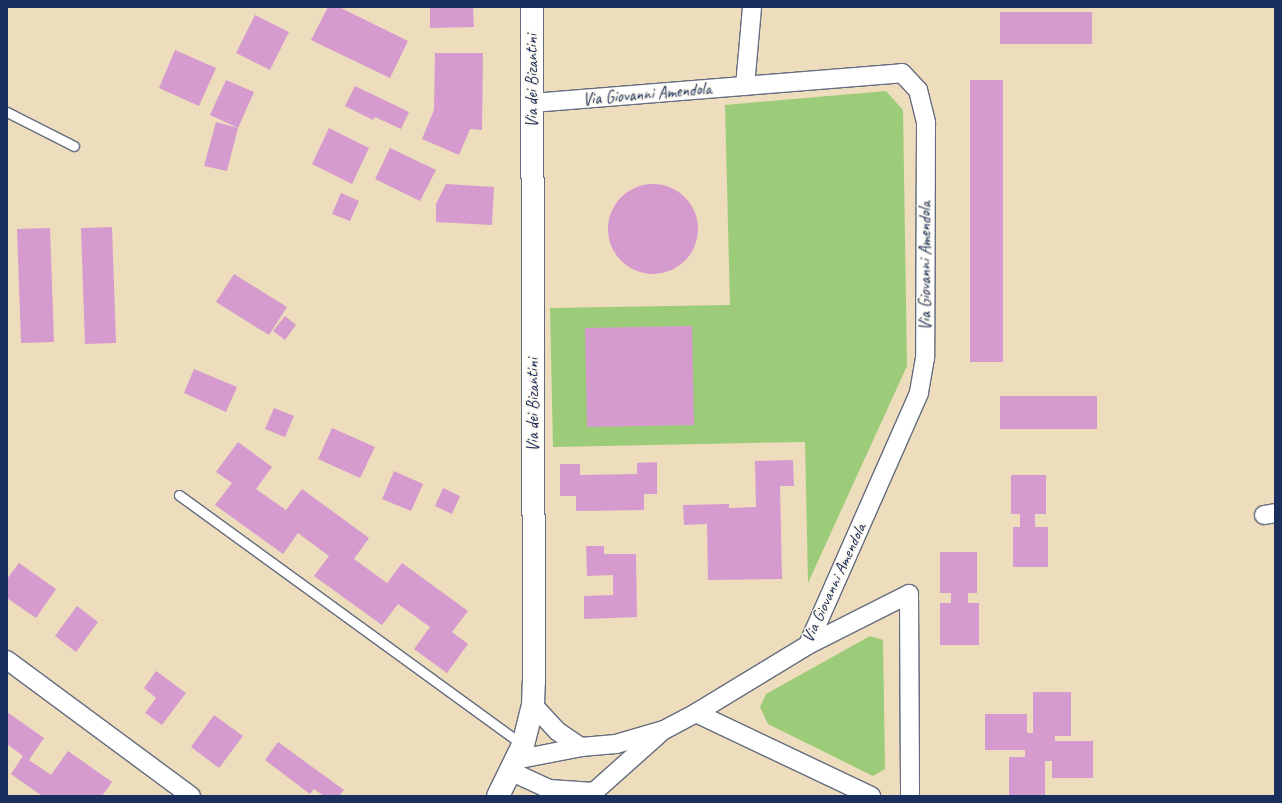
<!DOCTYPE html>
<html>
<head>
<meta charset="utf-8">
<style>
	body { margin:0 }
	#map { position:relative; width:1282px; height:803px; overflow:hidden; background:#eeddbc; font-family:Caveat,sans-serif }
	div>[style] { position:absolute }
	.green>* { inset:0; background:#9ccb79 }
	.building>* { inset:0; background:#d59ace }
	.round { border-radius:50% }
	.roads { filter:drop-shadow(1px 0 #656c7f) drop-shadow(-1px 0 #656c7f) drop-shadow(0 1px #656c7f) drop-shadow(0 -1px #656c7f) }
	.service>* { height:9px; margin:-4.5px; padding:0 4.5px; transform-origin:4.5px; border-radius:4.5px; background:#fff }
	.minor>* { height:18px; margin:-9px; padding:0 9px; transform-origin:9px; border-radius:9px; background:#fff }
	.tertiary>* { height:22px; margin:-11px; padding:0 11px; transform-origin:11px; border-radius:11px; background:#fff }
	span { translate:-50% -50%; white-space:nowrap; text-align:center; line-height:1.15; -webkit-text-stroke:3px #fbf7ec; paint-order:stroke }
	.street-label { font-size:17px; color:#1b2f5e }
	.frame { position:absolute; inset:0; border:8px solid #1b2f5e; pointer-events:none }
</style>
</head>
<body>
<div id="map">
	<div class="green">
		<div style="clip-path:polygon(886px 91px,903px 110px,907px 366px,808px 583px,805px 442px,553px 447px,550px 308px,730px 305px,725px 105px)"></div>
		<div style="clip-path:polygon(870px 636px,883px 640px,885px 769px,873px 776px,768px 724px,760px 707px,766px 694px)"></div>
	</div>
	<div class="building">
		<div style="clip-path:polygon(328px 7px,339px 7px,408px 41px,390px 78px,311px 40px)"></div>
		<div style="clip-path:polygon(430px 7px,473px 7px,474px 27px,430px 28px)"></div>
		<div style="clip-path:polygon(1000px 12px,1092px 12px,1092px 44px,1000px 44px)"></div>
		<div style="clip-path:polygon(255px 15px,289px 32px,270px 70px,236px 53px)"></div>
		<div style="clip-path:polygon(175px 50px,216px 68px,199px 106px,159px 88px)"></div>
		<div style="clip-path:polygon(435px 53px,483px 53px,482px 130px,470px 129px,459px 155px,422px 139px,434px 110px)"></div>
		<div style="clip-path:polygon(226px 80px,254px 92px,238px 128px,210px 115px)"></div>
		<div style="clip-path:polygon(970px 80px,1003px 80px,1003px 362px,970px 362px)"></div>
		<div style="clip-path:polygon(355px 86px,409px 112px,401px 129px,375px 117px,373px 120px,345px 106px)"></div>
		<div style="clip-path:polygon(216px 122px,238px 128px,227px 171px,204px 166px)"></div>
		<div style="clip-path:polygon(329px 128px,369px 148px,352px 184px,312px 164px)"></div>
		<div style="clip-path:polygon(390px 148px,436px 170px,420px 201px,375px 179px)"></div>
		<div style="clip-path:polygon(446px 184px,494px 187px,492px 225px,436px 222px,436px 204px)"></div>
		<div class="round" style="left:608px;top:184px;width:90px;height:90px"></div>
		<div style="clip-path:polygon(341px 193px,359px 201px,350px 221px,332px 214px)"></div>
		<div style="clip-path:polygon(112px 227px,116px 343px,85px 344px,81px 228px)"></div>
		<div style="clip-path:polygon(50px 228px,54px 342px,21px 343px,17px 229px)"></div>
		<div style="clip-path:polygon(234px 274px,287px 307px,269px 335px,216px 302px)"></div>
		<div style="clip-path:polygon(285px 316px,296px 325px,285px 340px,273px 331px)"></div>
		<div style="clip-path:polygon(692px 326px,694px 425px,587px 427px,585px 328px)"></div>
		<div style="clip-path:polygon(194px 369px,237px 387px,226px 412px,184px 393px)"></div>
		<div style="clip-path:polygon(1000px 396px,1097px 396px,1097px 429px,1000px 429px)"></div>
		<div style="clip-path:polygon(274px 408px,294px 416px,285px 437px,265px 429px)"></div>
		<div style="clip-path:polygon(332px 428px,375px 447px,360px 478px,318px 459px)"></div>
		<div style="clip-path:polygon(238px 442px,272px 467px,256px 489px,286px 510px,302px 489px,369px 538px,354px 559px,387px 583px,402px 563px,468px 611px,452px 632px,468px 644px,447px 673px,414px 649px,430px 627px,398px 604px,382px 625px,314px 576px,329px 556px,298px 533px,283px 554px,215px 505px,232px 483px,216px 472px)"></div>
		<div style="clip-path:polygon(793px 460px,794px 486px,780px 486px,782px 579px,708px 580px,707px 524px,684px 525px,683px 505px,729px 504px,729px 508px,756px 507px,755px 461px)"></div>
		<div style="clip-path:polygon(657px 462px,657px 494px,644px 494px,644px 510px,576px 511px,576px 496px,560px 496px,560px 464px,580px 464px,580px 475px,637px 474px,637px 463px)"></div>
		<div style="clip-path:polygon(394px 471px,423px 484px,411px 511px,382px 499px)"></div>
		<div style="clip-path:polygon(1011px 475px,1046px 475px,1046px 514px,1035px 514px,1035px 527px,1048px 527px,1048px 567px,1013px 567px,1013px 527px,1020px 527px,1020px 514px,1011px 514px)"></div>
		<div style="clip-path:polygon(443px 488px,460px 496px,452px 514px,435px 506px)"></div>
		<div style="clip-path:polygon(586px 546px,604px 546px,604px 554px,636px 554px,637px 617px,584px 619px,584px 596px,613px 595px,613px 575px,587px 576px)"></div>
		<div style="clip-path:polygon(940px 552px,977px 552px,977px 593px,968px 593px,968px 603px,979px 603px,979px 645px,940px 645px,940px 603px,951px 603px,951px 593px,940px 593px)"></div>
		<div style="clip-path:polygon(19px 563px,56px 589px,36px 618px,7px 598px,7px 579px)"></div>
		<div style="clip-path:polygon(77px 606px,98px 622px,76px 652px,55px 636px)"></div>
		<div style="clip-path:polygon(156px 671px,186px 693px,162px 725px,145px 713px,156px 698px,144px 688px)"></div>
		<div style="clip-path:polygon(1033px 692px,1071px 692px,1071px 736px,1055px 736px,1055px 741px,1093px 741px,1093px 778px,1052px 778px,1052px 761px,1045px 761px,1045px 796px,1009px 796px,1009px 757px,1025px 757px,1025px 750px,985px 750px,985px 714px,1027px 714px,1027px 733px,1033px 733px)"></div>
		<div style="clip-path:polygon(7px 712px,44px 738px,29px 760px,51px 775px,68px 751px,112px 782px,102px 796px,42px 796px,11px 774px,23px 756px,7px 744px)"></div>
		<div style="clip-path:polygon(214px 715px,243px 736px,219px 768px,191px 747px)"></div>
		<div style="clip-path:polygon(278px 742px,344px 790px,339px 796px,324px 796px,314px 789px,310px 794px,265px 760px)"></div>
	</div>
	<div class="roads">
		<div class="service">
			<div style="left:7px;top:112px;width:75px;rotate:26.9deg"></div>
			<div style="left:179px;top:495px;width:425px;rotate:36deg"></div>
		</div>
		<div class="minor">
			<div style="left:745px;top:86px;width:79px;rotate:-84.9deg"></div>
			<div style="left:532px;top:103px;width:371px;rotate:-4.6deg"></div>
			<div style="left:902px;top:73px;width:23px;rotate:47deg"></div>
			<div style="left:918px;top:90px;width:34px;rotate:76deg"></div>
			<div style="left:926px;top:123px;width:235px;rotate:90.2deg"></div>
			<div style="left:925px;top:358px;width:36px;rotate:100deg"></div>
			<div style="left:919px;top:393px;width:275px;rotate:113.8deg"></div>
			<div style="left:1264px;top:515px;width:11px;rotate:-10deg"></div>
			<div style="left:7px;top:660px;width:229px;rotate:36.5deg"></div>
			<div style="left:533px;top:705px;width:35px;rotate:47deg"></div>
			<div style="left:557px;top:731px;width:29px;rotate:34deg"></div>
			<div style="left:581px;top:747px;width:35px;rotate:-5deg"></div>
			<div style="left:616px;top:744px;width:50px;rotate:-16.3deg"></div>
			<div style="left:664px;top:730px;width:36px;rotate:-28deg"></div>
			<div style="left:696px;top:713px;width:131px;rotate:-31.3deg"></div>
			<div style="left:808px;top:645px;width:113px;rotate:-26.8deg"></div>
			<div style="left:909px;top:594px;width:202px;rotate:89.7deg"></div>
			<div style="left:696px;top:713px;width:194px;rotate:25.4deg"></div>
			<div style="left:515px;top:760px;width:67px;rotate:-11.1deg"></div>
			<div style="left:510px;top:771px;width:43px;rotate:24.8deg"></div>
			<div style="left:549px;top:789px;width:45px;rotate:3.8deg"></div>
			<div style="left:587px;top:796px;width:8px;rotate:-30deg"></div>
			<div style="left:594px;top:792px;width:89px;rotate:-41.8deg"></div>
		</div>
		<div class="tertiary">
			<div style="left:498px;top:796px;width:57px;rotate:-63.9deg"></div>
			<div style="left:523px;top:745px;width:41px;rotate:-76deg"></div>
			<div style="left:533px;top:705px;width:23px;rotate:-88deg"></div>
			<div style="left:534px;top:682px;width:675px;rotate:-90.17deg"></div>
		</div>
	</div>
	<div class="street-label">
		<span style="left:532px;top:81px;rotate:-90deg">Via dei Bizantini</span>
		<span style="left:647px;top:94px;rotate:-5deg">Via Giovanni Amendola</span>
		<span style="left:925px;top:266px;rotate:-90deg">Via Giovanni Amendola</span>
		<span style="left:533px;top:405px;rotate:-90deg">Via dei Bizantini</span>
		<span style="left:834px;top:583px;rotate:-65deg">Via Giovanni Amendola</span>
	</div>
	<div class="frame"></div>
</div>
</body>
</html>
